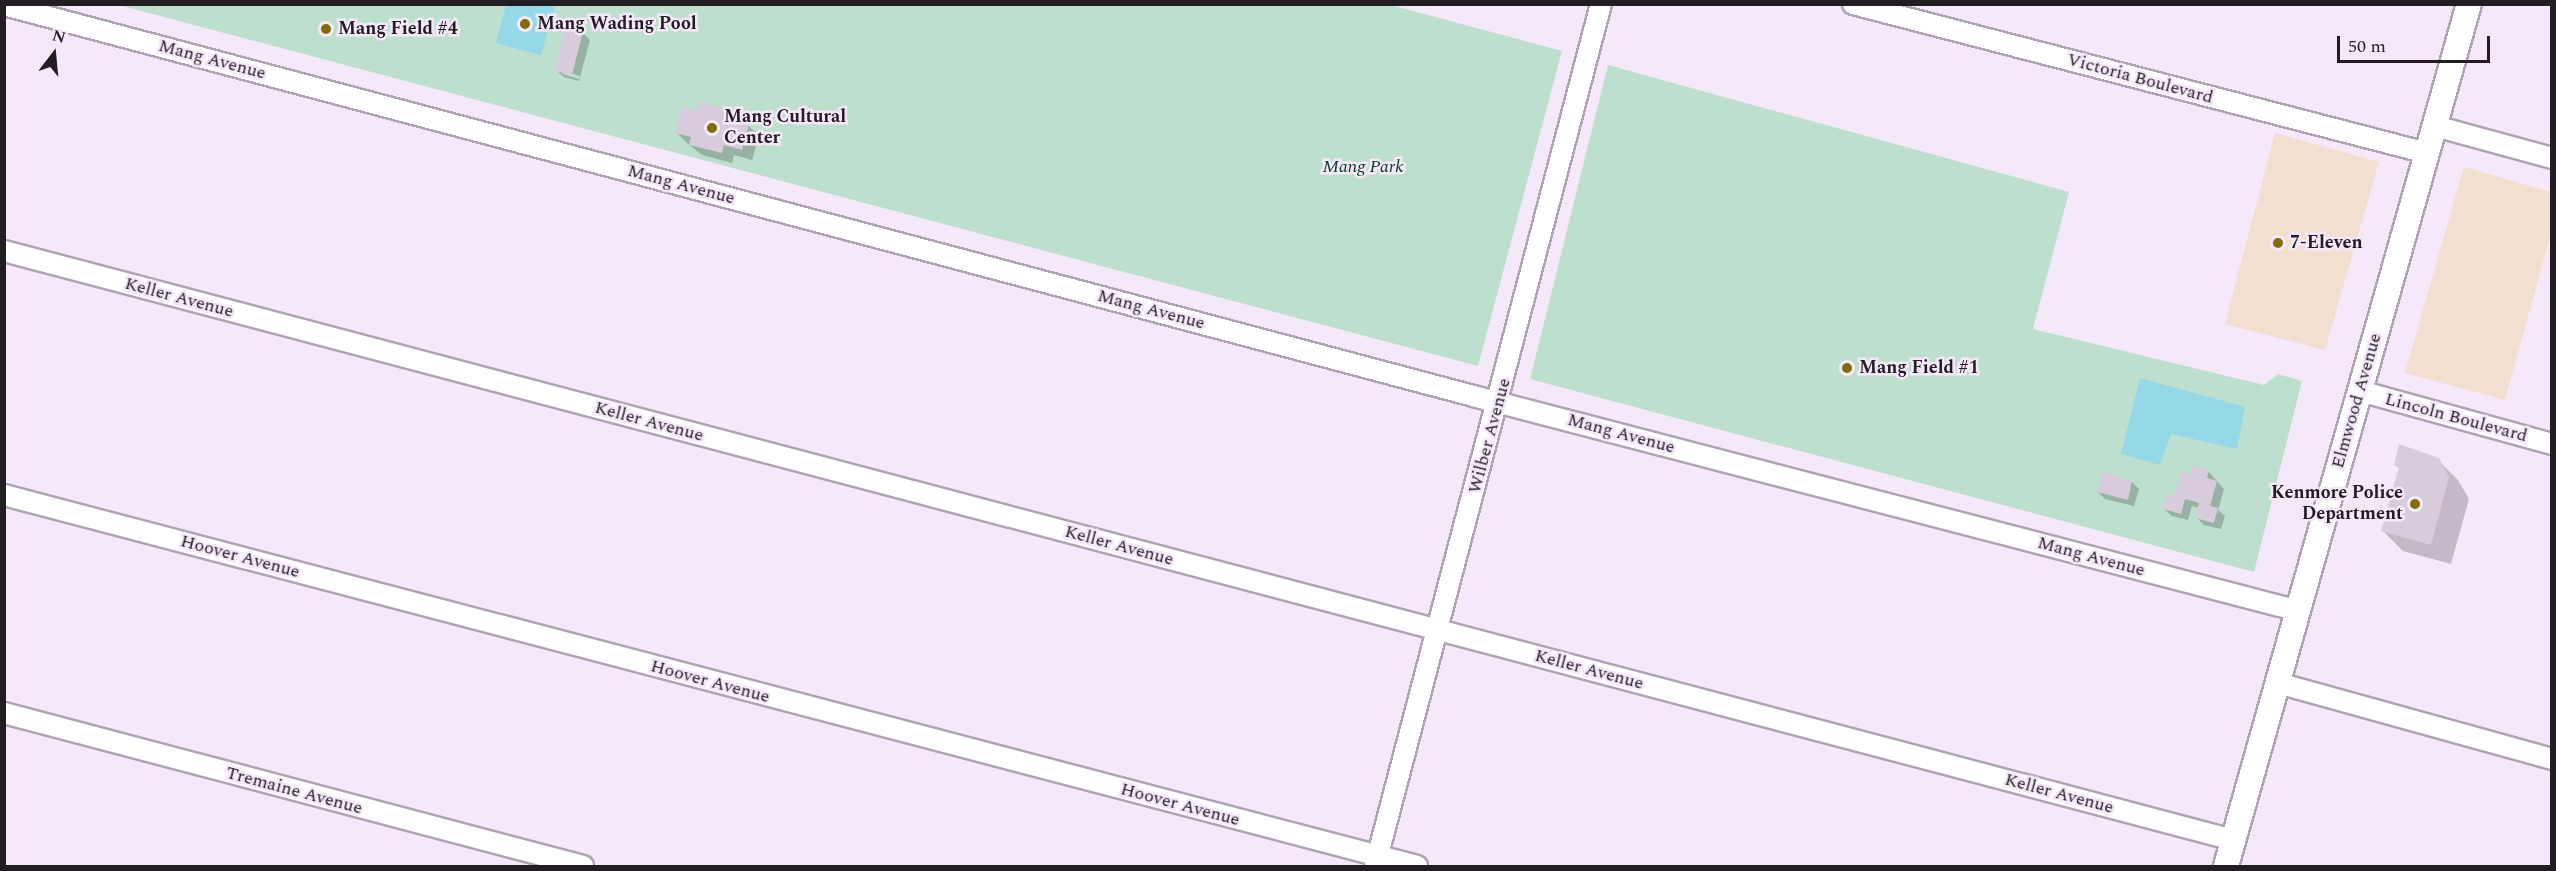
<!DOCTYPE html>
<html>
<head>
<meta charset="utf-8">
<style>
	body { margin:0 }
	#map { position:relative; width:2556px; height:871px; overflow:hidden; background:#f5e8f9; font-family:Spectral,serif }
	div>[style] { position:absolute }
	.commercial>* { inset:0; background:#f2dfcf }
	.green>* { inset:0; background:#bddfcd }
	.water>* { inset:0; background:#95d8e7 }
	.shadow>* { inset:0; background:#0003 }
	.building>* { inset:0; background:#d8ccdc }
	.roads { filter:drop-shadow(2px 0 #b0a4b4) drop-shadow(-2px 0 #b0a4b4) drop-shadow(0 2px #b0a4b4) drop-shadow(0 -2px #b0a4b4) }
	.minor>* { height:20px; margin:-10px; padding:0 10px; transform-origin:10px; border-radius:10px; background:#fff }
	.tertiary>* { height:24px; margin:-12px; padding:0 12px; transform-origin:12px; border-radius:12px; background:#fff }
	.dots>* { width:16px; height:16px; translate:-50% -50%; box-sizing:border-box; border:3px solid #f5e8f9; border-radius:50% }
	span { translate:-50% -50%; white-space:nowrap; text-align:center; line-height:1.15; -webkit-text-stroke:5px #f5e8f9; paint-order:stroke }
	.poi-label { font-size:18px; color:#211d23; font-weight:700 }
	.left { translate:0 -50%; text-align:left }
	.right { translate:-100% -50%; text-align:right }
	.street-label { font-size:18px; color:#211d23 }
	.park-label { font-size:18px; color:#093926; font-style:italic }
	.frame { position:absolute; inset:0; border:6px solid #211d23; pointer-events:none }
	.north { position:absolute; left:24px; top:24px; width:60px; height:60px; -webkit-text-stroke:4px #f5e8f9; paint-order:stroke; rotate:16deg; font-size:16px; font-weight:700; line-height:24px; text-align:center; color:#211d23 }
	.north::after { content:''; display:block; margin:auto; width:21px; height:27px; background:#211d23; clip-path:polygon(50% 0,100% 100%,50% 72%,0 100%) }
	.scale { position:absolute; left:2337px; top:36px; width:153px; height:27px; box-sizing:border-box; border:3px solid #211d23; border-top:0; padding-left:8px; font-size:18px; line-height:21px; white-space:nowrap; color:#211d23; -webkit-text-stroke:4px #f5e8f9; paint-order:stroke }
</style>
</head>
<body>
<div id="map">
	<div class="commercial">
		<div style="clip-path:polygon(2275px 133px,2379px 162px,2325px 350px,2225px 324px)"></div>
		<div style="clip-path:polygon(2464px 167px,2551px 192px,2551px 233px,2505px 400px,2405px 373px)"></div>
	</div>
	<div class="green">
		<div style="clip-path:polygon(1387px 4px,1562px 51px,1478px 366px,119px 5px)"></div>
		<div style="clip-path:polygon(1608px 65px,2069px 192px,2033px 329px,2264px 385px,2278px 374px,2302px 381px,2254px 572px,1530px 379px)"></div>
	</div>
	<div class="water">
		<div style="clip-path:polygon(506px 5px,555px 5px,541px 55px,496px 43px)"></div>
		<div style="clip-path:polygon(2140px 378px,2245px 407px,2237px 449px,2171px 434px,2160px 465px,2121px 454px)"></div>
	</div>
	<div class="shadow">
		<div style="clip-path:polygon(evenodd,567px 28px,583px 33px,590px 40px,579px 81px,564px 77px,556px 70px,567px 28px,563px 71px,580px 76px,579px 79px,563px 74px,563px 71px)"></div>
		<div style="clip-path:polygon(698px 112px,734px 113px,748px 125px,759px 136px,752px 160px,734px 155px,732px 163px,702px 155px,687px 143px,677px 133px)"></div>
		<div style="clip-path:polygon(2438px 460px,2458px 480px,2469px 499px,2451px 564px,2403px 551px,2382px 530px,2400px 469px,2395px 465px)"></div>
		<div style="clip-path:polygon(2208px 471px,2224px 489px,2218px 510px,2225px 516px,2221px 529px,2204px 525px,2197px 518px,2200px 508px,2192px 506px,2188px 520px,2172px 516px,2164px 509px,2192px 476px)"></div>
		<div style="clip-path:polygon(2132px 482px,2139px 489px,2134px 506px,2105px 499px,2098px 492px)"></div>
	</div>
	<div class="building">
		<div style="clip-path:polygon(566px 27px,583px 31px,572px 75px,555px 71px)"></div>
		<div style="clip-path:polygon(700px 102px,735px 112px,733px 119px,749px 124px,742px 150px,724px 145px,722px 153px,689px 145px,691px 137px,675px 133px,682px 106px,697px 110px)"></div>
		<div style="clip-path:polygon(2399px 444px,2439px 458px,2449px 477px,2431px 545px,2381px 531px,2399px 467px,2394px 465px)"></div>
		<div style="clip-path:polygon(2193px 466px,2209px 470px,2207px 478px,2217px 481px,2210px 506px,2218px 508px,2214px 523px,2195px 518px,2199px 503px,2185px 499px,2181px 514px,2163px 509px,2167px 494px,2174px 496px,2181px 472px,2191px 474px)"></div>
		<div style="clip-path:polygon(2102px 472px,2132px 481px,2128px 500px,2097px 492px)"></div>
	</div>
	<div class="roads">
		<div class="minor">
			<div style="left:1853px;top:4px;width:593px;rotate:14.55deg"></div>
			<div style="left:4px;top:5px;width:1520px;rotate:14.9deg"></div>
			<div style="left:1473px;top:396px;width:854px;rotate:14.59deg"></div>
			<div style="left:2435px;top:126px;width:121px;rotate:15.3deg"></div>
			<div style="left:4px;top:251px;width:2306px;rotate:14.8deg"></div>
			<div style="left:2360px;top:391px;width:199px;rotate:15.4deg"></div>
			<div style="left:4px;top:495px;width:1461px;rotate:14.71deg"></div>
			<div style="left:2278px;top:683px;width:284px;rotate:15.5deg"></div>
			<div style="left:4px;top:713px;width:599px;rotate:14.8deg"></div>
			<div style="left:1375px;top:866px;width:891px;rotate:-75.31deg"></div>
		</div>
		<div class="tertiary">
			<div style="left:2226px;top:866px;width:896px;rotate:-74.26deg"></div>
		</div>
	</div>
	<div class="dots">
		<div style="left:525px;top:24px;background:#826c07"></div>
		<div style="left:326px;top:29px;background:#826c07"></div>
		<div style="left:712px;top:128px;background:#826c07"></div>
		<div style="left:2278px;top:243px;background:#826c07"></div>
		<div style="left:1847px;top:368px;background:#826c07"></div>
		<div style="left:2415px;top:504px;background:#826c07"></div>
	</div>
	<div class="poi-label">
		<span class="left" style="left:537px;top:24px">Mang Wading Pool</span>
		<span class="left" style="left:338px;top:29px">Mang Field #4</span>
		<span class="left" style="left:724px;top:128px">Mang Cultural<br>Center</span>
		<span class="left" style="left:2290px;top:243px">7-Eleven</span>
		<span class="left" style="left:1859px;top:368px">Mang Field #1</span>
		<span class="right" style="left:2403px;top:504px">Kenmore Police<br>Department</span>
	</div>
	<div class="street-label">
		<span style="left:212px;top:60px;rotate:15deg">Mang Avenue</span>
		<span style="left:2140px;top:79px;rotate:15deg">Victoria Boulevard</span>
		<span style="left:681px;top:185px;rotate:15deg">Mang Avenue</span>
		<span style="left:179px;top:298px;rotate:15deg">Keller Avenue</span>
		<span style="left:1151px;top:310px;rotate:15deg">Mang Avenue</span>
		<span style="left:2357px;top:401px;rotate:-74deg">Elmwood Avenue</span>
		<span style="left:2456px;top:418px;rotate:15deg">Lincoln Boulevard</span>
		<span style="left:649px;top:422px;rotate:15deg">Keller Avenue</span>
		<span style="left:1621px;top:434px;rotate:15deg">Mang Avenue</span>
		<span style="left:1490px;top:436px;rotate:-75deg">Wilber Avenue</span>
		<span style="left:1119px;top:546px;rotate:15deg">Keller Avenue</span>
		<span style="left:240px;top:557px;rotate:15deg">Hoover Avenue</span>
		<span style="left:2091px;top:557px;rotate:15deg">Mang Avenue</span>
		<span style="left:1589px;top:670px;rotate:15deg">Keller Avenue</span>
		<span style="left:710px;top:682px;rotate:15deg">Hoover Avenue</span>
		<span style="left:294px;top:791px;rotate:15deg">Tremaine Avenue</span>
		<span style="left:2059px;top:794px;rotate:15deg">Keller Avenue</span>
		<span style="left:1180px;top:805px;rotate:15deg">Hoover Avenue</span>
	</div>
	<div class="park-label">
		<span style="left:1363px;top:167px">Mang Park</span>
	</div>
	<div class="frame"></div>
	<div class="north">N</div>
	<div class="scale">50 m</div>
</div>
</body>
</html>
